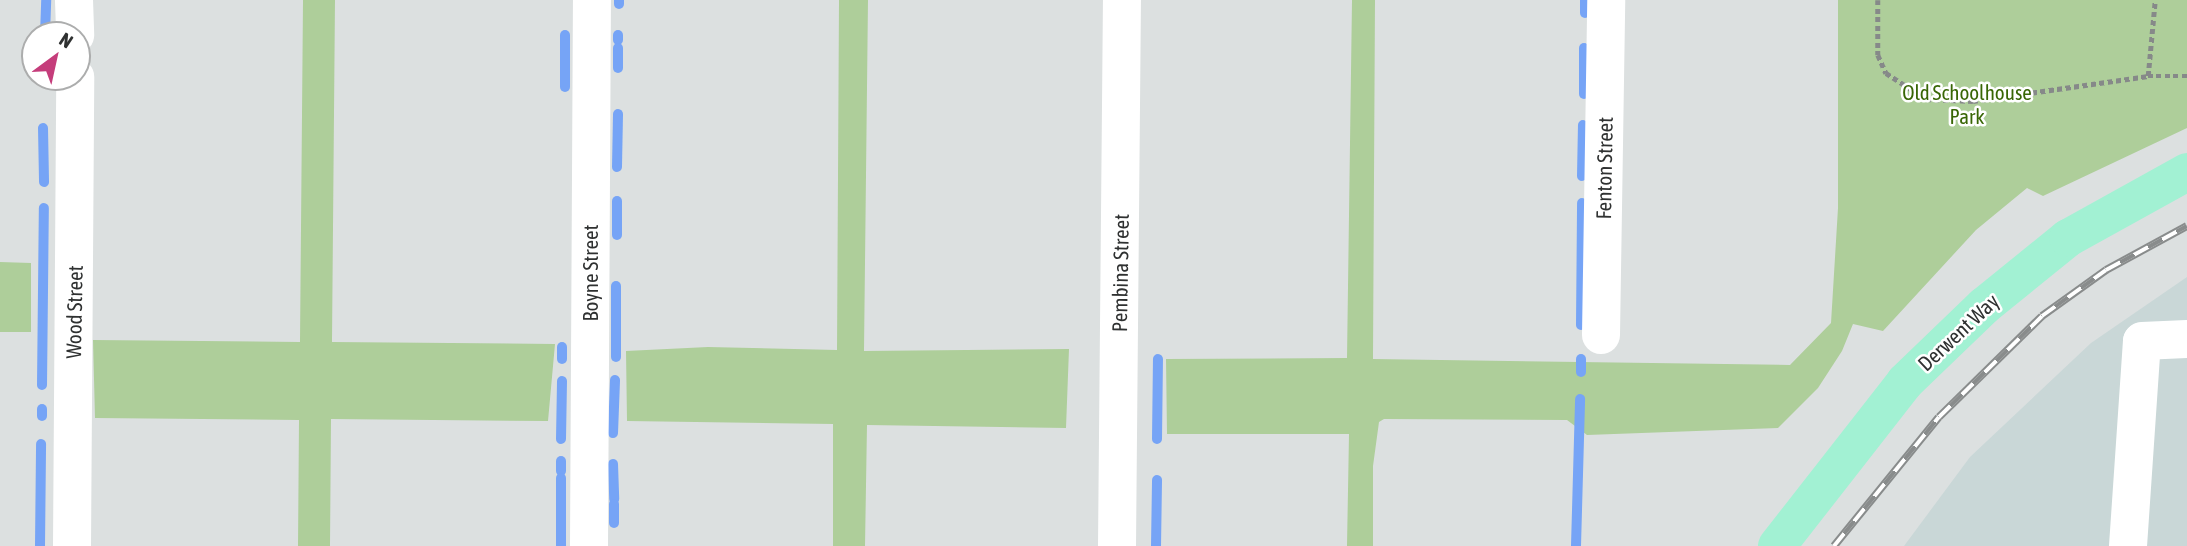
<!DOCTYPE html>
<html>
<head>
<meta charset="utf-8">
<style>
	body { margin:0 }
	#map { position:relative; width:2187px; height:546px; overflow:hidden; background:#dce0e0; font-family:"Asap Condensed",sans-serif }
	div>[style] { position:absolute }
	.built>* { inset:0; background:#c9d7d7 }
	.green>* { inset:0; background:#aece9a }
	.stream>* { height:10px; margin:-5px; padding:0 5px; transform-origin:5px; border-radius:5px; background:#76a4f6 }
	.path>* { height:4.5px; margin-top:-2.25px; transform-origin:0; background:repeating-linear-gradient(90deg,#868989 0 5px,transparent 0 8.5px) }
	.minor>* { height:38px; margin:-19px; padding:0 19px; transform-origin:19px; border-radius:19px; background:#fff }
	.major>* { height:38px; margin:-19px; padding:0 19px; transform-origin:19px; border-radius:19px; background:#a2f1d3 }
	.rail>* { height:8px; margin-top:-4px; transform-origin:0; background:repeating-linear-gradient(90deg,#fff 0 16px,#898c8c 0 32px); box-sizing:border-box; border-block:2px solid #898c8c }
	span { translate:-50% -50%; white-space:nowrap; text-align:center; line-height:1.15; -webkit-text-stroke:5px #fff; paint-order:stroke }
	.park-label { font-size:21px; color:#386605 }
	.street-label { font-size:21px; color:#2f3131 }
	.north { position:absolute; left:21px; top:21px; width:70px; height:70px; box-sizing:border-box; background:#fff; border:2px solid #acadad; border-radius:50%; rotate:33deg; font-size:19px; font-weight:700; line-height:28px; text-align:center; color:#2f3131 }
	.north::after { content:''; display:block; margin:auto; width:24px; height:32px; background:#c53d7b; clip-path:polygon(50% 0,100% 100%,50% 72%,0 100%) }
</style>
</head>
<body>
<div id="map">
	<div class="built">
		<div style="clip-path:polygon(2187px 277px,2187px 546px,1904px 546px,1970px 457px,2091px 343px)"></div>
	</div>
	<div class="green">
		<div style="clip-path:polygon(303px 0,335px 0,332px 342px,555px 344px,548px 421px,331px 419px,330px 546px,298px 546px,299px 420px,95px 418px,93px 340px,300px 342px)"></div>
		<div style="clip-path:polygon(839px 0,868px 0,864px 351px,1069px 349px,1066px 428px,867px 425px,865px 546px,833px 546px,833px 424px,627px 421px,626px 351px,708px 347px,837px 350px)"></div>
		<div style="clip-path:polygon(1352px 0,1375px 0,1373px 359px,1790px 365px,1831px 323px,1838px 208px,1838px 0,2187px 0,2187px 128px,2043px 196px,2027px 188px,1976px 230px,1883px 331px,1853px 324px,1842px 351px,1818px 388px,1778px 428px,1587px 435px,1567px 420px,1384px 419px,1379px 422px,1373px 466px,1373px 546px,1347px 546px,1349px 434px,1167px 434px,1166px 359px,1347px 358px)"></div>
		<div style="clip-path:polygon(0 262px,31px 263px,31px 332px,0 332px)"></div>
	</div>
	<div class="stream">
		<div style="left:619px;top:4px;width:4px;rotate:-90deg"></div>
		<div style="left:1585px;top:13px;width:13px;rotate:-90deg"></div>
		<div style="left:45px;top:35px;width:35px;rotate:-88deg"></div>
		<div style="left:618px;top:35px;width:5px;rotate:90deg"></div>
		<div style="left:618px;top:68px;width:20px;rotate:-90deg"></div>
		<div style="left:43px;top:82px;width:5px;rotate:-90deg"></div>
		<div style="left:565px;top:87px;width:52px;rotate:-90deg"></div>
		<div style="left:1584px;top:94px;width:46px;rotate:-90deg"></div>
		<div style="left:43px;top:128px;width:54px;rotate:88.9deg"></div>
		<div style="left:617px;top:167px;width:53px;rotate:-88.9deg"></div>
		<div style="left:1582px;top:176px;width:51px;rotate:-88.9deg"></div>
		<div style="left:617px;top:235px;width:34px;rotate:-90deg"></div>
		<div style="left:1581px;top:325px;width:122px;rotate:-89.5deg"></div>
		<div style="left:616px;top:357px;width:71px;rotate:-90deg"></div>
		<div style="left:562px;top:359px;width:12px;rotate:-90deg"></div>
		<div style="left:1581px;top:372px;width:13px;rotate:-90deg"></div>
		<div style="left:42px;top:385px;width:177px;rotate:-89.4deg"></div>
		<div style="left:42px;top:416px;width:7px;rotate:-90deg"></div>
		<div style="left:613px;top:433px;width:53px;rotate:-87.8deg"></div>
		<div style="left:561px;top:439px;width:58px;rotate:-89deg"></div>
		<div style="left:1157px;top:439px;width:80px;rotate:-89.3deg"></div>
		<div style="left:613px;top:464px;width:35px;rotate:88deg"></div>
		<div style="left:561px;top:471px;width:10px;rotate:-90deg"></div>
		<div style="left:614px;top:504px;width:19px;rotate:90deg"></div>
		<div style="left:40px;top:546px;width:102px;rotate:-89.4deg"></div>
		<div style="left:561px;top:546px;width:68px;rotate:-90deg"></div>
		<div style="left:1156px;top:546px;width:66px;rotate:-89.1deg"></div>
		<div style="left:1576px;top:546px;width:147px;rotate:-88.4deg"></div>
	</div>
	<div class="path">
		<div style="left:1878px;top:0;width:55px;rotate:90deg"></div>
		<div style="left:1878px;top:55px;width:20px;rotate:66deg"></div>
		<div style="left:1886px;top:73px;width:48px;rotate:33deg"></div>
		<div style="left:1926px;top:99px;width:47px;rotate:2.4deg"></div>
		<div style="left:1973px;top:101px;width:177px;rotate:-8.1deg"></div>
		<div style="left:2148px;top:76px;width:39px"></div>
		<div style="left:2148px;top:76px;width:76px;rotate:-84.7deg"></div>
	</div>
	<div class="minor">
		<div style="left:74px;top:0;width:35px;rotate:88deg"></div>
		<div style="left:1601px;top:335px;width:335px;rotate:-89.1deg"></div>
		<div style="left:72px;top:546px;width:469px;rotate:-89.6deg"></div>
		<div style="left:589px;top:546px;width:546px;rotate:-89.69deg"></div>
		<div style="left:1117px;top:546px;width:546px;rotate:-89.48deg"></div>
		<div style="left:2128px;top:546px;width:205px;rotate:-86.1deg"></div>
		<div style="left:2142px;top:341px;width:45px;rotate:-2.5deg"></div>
	</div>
	<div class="major">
		<div style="left:1777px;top:546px;width:208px;rotate:-52deg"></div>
		<div style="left:1905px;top:382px;width:110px;rotate:-43.9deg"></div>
		<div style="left:1984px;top:306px;width:108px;rotate:-39deg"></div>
		<div style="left:2068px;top:238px;width:136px;rotate:-29deg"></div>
	</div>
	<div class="rail">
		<div style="left:1834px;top:546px;width:166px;rotate:-50.9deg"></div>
		<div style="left:1939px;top:417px;width:144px;rotate:-44.4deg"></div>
		<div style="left:2042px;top:316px;width:79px;rotate:-35.7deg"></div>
		<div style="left:2106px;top:270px;width:92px;rotate:-28.5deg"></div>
	</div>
	<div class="park-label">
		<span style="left:1967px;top:104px">Old Schoolhouse<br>Park</span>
	</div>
	<div class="street-label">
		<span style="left:1604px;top:168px;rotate:-89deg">Fenton Street</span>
		<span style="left:590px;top:273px;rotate:-90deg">Boyne Street</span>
		<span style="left:1120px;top:273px;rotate:-89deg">Pembina Street</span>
		<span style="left:74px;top:312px;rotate:-89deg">Wood Street</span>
		<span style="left:1958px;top:332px;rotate:-43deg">Derwent Way</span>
	</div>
	<div class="north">N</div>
</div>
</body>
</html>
